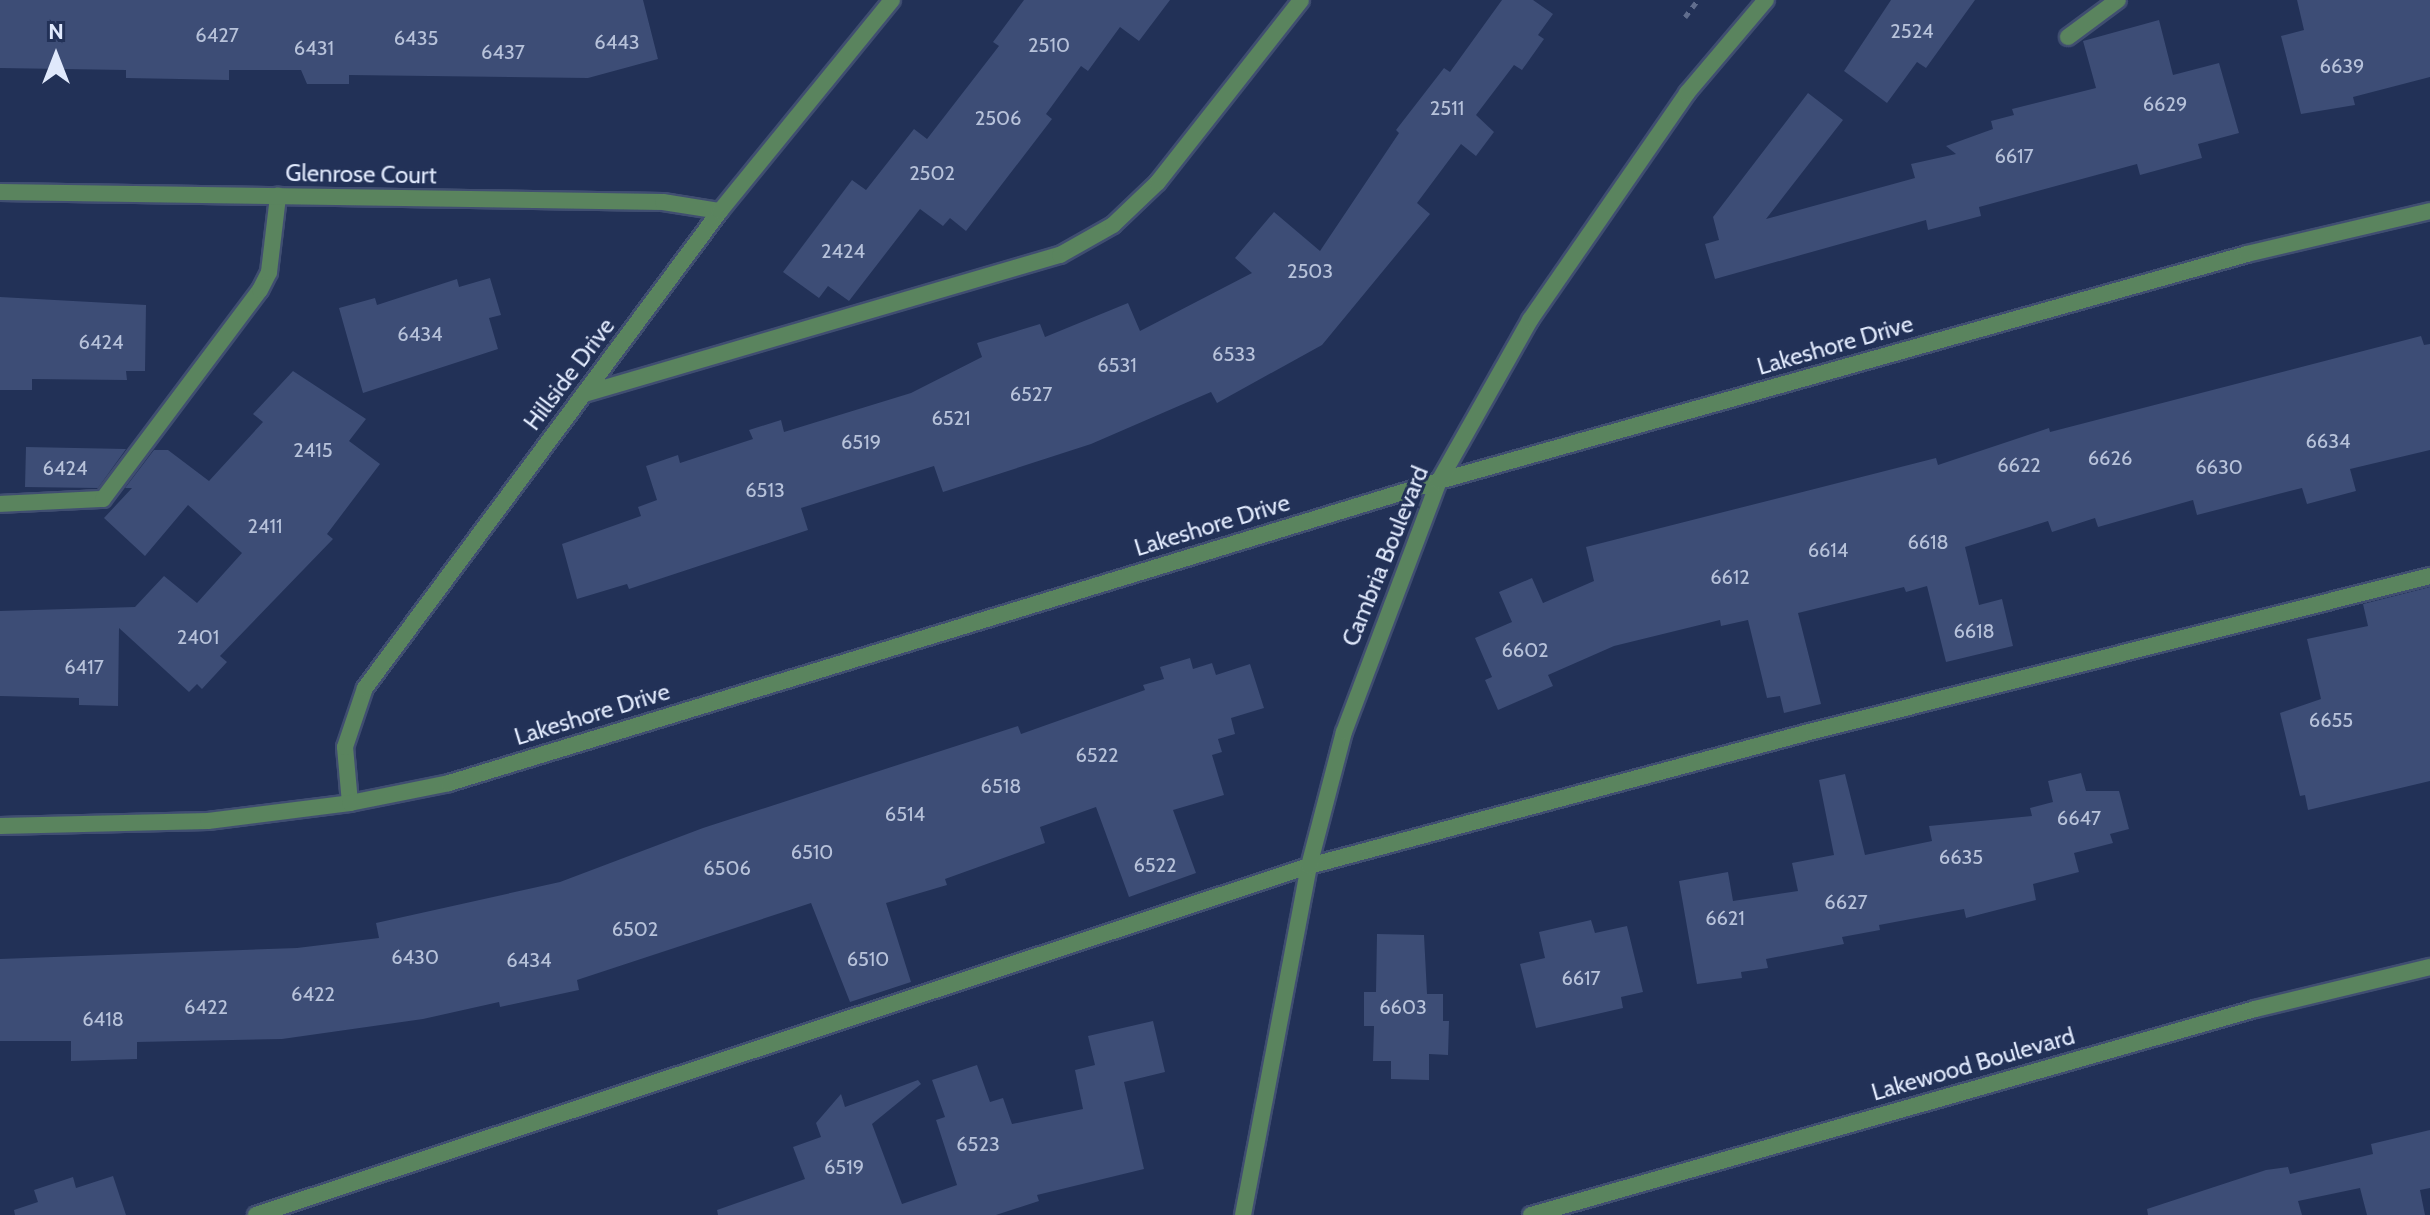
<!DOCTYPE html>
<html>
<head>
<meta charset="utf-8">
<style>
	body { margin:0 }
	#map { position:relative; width:2430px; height:1215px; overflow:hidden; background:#223157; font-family:Cabin,sans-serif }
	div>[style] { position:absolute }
	.building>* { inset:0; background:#3d4d76 }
	.path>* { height:5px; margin-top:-2.5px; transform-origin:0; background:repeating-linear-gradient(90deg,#606d8d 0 6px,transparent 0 12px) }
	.roads { filter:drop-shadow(2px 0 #404e71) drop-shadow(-2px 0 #404e71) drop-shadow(0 2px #404e71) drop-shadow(0 -2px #404e71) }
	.service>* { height:16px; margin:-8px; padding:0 8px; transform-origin:8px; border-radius:8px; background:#5a845e }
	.minor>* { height:16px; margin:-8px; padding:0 8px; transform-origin:8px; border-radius:8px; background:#5a845e }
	span { translate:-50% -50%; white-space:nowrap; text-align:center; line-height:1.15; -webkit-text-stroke:6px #223157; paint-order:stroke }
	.number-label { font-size:20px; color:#b7c2da }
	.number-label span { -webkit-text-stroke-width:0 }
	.street-label { font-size:24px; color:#e0e9fc }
	.north { position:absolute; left:16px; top:16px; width:80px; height:80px; -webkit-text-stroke:6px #223157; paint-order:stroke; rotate:0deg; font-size:22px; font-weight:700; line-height:32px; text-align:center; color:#e0e9fc }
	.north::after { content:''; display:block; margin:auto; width:28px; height:36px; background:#e0e9fc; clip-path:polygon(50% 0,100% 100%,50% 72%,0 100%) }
</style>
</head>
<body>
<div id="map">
	<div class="building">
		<div style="clip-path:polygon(0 0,643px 0,658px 59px,588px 78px,349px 75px,349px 84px,307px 84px,301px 70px,229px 70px,229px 80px,180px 79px,126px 78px,126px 70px,0 68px)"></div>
		<div style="clip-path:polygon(1024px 0,1170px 0,1139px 41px,1120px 27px,1088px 71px,1081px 66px,1046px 114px,1052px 119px,966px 231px,950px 218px,943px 226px,920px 209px,849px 301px,828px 286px,819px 298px,783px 272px,852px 180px,866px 190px,914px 129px,927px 139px,999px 46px,993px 42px)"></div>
		<div style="clip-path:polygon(1502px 0,1533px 0,1553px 14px,1538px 35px,1544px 39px,1522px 70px,1514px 65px,1476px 115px,1494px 132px,1476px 156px,1461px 144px,1417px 203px,1430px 214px,1322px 345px,1217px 403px,1211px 392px,1091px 444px,943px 492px,934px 466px,801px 508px,808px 530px,629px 589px,627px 584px,577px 599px,562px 544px,641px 516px,638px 507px,657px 500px,646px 466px,678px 455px,680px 463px,753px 439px,749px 430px,781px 420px,784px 432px,911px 393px,982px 357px,977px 343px,1040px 324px,1045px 337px,1128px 303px,1140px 331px,1252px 273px,1235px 258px,1274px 212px,1320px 251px,1399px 133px,1396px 130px,1444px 68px,1450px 72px)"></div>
		<div style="clip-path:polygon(1891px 0,1975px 0,1926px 68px,1917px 62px,1887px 103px,1844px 71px)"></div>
		<div style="clip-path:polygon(2297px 0,2430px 0,2430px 77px,2353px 97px,2355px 105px,2301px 114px,2281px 36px,2304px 30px)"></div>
		<div style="clip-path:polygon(2159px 20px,2173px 75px,2219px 63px,2239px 133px,2198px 144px,2202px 158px,2140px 175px,2137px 164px,1979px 207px,1981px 216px,1928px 230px,1926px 220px,1715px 279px,1705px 244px,1719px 240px,1713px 217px,1808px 93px,1843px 120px,1766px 219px,1915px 178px,1911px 164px,1956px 154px,1946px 146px,1993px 129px,1991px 121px,2014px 115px,2012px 109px,2096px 88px,2083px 41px)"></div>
		<div style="clip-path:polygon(490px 278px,501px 315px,489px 318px,498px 349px,363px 393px,339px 308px,375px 298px,377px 305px,457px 279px,459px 287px)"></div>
		<div style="clip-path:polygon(0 297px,146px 305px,145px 371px,126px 371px,127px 380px,32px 379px,32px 390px,0 390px)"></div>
		<div style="clip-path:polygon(2421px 336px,2424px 345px,2430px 344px,2430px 450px,2350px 469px,2356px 491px,2307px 504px,2302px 488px,2197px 515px,2193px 500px,2098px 527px,2095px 518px,2052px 532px,2048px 521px,1965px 547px,1979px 605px,2002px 599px,2013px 646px,1946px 662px,1927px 586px,1906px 592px,1904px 587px,1798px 613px,1821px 704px,1784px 713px,1780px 696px,1767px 698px,1748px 620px,1721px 626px,1720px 620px,1614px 646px,1548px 675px,1553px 686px,1498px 710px,1485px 680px,1492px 677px,1475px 638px,1512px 622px,1499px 592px,1532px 578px,1543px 603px,1594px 581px,1586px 547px,1936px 458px,1938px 465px,2049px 428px,2050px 432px)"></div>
		<div style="clip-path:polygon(293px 371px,366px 419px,349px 441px,380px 464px,327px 534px,333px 539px,220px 656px,227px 662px,202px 689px,197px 684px,189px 692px,119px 628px,118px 706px,79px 705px,79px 698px,0 696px,0 611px,135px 607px,164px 576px,197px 603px,242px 553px,188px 505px,145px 556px,104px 518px,132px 488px,125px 488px,154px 450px,168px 450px,209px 481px,263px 422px,253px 414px)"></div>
		<div style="clip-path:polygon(26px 447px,126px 449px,98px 488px,25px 487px)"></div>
		<div style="clip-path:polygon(2430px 587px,2430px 781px,2308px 810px,2305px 795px,2300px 796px,2280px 713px,2321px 699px,2307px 639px,2368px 626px,2363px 604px)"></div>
		<div style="clip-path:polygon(1190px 658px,1193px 669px,1212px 663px,1216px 675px,1250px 664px,1264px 708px,1231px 718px,1235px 734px,1218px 739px,1222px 752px,1212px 755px,1224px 795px,1173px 810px,1196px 873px,1129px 897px,1096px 807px,1040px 827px,1045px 843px,945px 879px,947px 885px,886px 903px,911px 982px,850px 1002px,811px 903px,577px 980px,579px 990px,500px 1007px,499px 1002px,423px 1019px,282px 1039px,137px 1042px,137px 1059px,71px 1061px,71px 1041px,0 1041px,0 959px,297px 948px,379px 938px,376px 923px,560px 882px,703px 828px,1018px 726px,1021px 734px,1145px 690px,1143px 685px,1164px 679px,1160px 667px)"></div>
		<div style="clip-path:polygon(2081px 773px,2086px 791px,2119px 791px,2129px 829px,2110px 834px,2113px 843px,2074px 853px,2079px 872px,2033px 884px,2036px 900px,1966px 918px,1964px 909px,1879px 925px,1880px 930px,1842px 937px,1844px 944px,1766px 959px,1768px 968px,1741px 972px,1742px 978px,1697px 984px,1679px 881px,1728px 872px,1733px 901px,1798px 891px,1792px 863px,1834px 855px,1819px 780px,1845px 774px,1865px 855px,1932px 841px,1929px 826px,2032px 816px,2030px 808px,2053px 802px,2048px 781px)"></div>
		<div style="clip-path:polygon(1591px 920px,1595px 933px,1627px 926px,1643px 992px,1621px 997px,1623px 1008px,1536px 1028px,1520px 964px,1545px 958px,1539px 932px)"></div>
		<div style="clip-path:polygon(1377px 934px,1424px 935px,1427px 994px,1443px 994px,1443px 1021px,1449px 1021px,1448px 1055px,1429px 1054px,1429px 1080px,1391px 1079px,1391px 1061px,1373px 1061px,1374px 1026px,1364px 1026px,1364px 992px,1376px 992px)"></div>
		<div style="clip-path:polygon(1153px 1021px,1165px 1072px,1124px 1082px,1144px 1169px,1037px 1195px,1039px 1201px,996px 1215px,718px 1215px,717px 1210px,805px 1179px,793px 1147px,821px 1137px,816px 1123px,841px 1094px,845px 1107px,918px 1080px,921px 1084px,872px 1124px,902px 1204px,957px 1185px,936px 1120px,945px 1117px,932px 1080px,977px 1065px,990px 1102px,1003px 1098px,1012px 1124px,1083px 1109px,1075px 1070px,1095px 1065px,1088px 1036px)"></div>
		<div style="clip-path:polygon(2430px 1130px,2430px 1188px,2420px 1190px,2425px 1215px,2367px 1215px,2360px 1188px,2298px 1201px,2302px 1215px,2148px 1215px,2147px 1209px,2266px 1170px,2288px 1167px,2290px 1174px,2373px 1154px,2371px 1144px)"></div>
		<div style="clip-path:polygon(113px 1176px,126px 1215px,15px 1215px,14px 1210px,38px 1202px,34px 1190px,73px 1177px,76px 1188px)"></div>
	</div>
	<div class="path">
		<div style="left:1685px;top:17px;width:21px;rotate:-53deg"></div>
	</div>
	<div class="roads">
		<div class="service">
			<div style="left:2068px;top:37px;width:62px;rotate:-36.5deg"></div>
			<div style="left:584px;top:394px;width:496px;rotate:-16.3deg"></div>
			<div style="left:1060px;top:255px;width:61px;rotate:-29.5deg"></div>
			<div style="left:1113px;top:225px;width:62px;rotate:-43.7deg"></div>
			<div style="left:1158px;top:182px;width:231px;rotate:-51.8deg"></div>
			<div style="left:0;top:504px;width:103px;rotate:-2.8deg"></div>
			<div style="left:103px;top:499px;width:261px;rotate:-53.1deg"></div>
			<div style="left:260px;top:290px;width:20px;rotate:-63deg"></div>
			<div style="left:269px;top:272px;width:77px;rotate:-83.2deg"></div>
			<div style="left:256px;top:1215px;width:1109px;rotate:-18.34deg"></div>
			<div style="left:1309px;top:866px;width:522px;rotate:-15deg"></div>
			<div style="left:1813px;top:731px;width:636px;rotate:-14.1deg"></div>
		</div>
		<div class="minor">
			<div style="left:0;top:192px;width:663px;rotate:0.86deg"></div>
			<div style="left:663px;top:202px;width:58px;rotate:9deg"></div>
			<div style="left:350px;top:803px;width:56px;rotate:-95.1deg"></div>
			<div style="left:345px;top:747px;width:62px;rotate:-71.3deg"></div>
			<div style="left:365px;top:688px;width:595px;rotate:-53.34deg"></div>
			<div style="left:720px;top:211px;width:272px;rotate:-50.8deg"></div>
			<div style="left:0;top:826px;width:208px;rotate:-1.4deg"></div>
			<div style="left:208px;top:821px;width:143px;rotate:-7.2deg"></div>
			<div style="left:350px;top:803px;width:101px;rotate:-11.4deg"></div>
			<div style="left:449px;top:783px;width:1035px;rotate:-16.96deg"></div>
			<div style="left:1439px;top:481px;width:839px;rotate:-15.69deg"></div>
			<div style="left:2247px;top:254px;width:188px;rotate:-13.2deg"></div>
			<div style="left:1243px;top:1215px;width:355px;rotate:-79.3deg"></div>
			<div style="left:1309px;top:866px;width:138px;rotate:-75.4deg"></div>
			<div style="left:1344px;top:732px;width:268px;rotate:-69.3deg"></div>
			<div style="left:1439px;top:481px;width:185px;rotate:-60.5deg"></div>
			<div style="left:1530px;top:320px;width:276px;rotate:-55.3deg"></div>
			<div style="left:1687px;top:93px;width:122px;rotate:-49.7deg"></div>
			<div style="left:1531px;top:1215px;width:753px;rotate:-15.88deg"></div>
			<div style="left:2255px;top:1009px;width:180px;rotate:-13.5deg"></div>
		</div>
	</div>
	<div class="number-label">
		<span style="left:1912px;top:31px">2524</span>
		<span style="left:217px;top:35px">6427</span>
		<span style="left:416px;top:38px">6435</span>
		<span style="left:617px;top:42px">6443</span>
		<span style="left:1049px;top:45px">2510</span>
		<span style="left:314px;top:48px">6431</span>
		<span style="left:503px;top:52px">6437</span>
		<span style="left:2342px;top:66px">6639</span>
		<span style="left:2165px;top:104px">6629</span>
		<span style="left:1447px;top:108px">2511</span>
		<span style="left:998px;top:118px">2506</span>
		<span style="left:2014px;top:156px">6617</span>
		<span style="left:932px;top:173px">2502</span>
		<span style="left:843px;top:251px">2424</span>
		<span style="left:1310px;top:271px">2503</span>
		<span style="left:420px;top:334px">6434</span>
		<span style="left:101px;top:342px">6424</span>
		<span style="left:1234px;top:354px">6533</span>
		<span style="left:1117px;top:365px">6531</span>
		<span style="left:1031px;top:394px">6527</span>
		<span style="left:951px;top:418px">6521</span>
		<span style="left:2328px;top:441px">6634</span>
		<span style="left:861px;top:442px">6519</span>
		<span style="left:313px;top:450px">2415</span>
		<span style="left:2110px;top:458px">6626</span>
		<span style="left:2019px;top:465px">6622</span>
		<span style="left:2219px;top:467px">6630</span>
		<span style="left:65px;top:468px">6424</span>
		<span style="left:765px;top:490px">6513</span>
		<span style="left:265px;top:526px">2411</span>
		<span style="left:1928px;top:542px">6618</span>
		<span style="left:1828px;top:550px">6614</span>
		<span style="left:1730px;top:577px">6612</span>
		<span style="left:1974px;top:631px">6618</span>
		<span style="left:198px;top:637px">2401</span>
		<span style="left:1525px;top:650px">6602</span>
		<span style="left:84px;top:667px">6417</span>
		<span style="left:2331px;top:720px">6655</span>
		<span style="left:1097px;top:755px">6522</span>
		<span style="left:1001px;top:786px">6518</span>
		<span style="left:905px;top:814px">6514</span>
		<span style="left:2079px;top:818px">6647</span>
		<span style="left:812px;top:852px">6510</span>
		<span style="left:1961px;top:857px">6635</span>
		<span style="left:1155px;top:865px">6522</span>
		<span style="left:727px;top:868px">6506</span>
		<span style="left:1846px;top:902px">6627</span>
		<span style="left:1725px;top:918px">6621</span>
		<span style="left:635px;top:929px">6502</span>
		<span style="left:415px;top:957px">6430</span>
		<span style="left:868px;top:959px">6510</span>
		<span style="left:529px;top:960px">6434</span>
		<span style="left:1581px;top:978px">6617</span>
		<span style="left:313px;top:994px">6422</span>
		<span style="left:206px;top:1007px">6422</span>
		<span style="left:1403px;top:1007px">6603</span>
		<span style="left:103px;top:1019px">6418</span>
		<span style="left:978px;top:1144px">6523</span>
		<span style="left:844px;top:1167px">6519</span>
	</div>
	<div class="street-label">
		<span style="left:361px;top:174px;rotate:1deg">Glenrose Court</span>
		<span style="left:1835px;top:345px;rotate:-16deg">Lakeshore Drive</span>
		<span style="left:569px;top:374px;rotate:-53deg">Hillside Drive</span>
		<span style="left:1212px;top:525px;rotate:-17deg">Lakeshore Drive</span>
		<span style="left:1385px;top:556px;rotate:-68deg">Cambria Boulevard</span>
		<span style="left:592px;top:714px;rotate:-17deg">Lakeshore Drive</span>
		<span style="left:1973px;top:1064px;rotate:-16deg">Lakewood Boulevard</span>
	</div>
	<div class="north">N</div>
</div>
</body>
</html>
